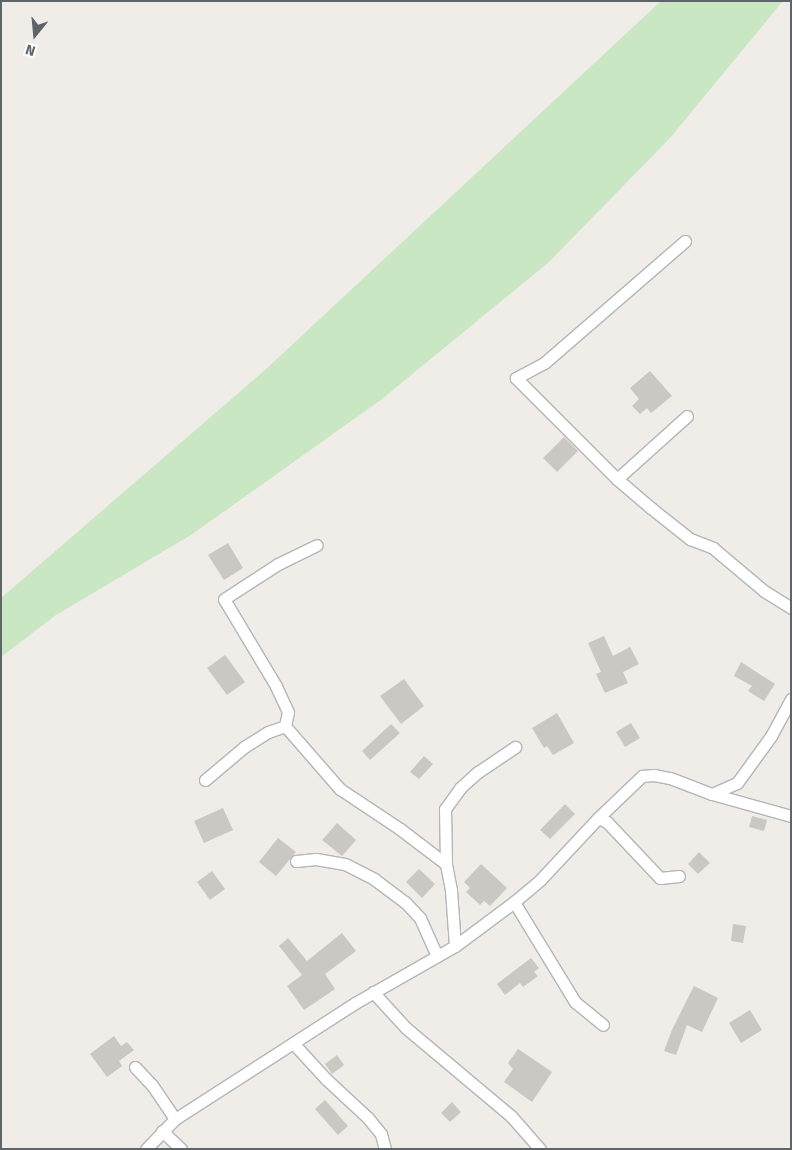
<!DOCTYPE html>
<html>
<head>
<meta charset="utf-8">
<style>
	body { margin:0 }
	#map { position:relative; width:792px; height:1150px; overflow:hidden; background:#f0ece7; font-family:"Fira Sans",sans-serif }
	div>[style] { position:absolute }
	.green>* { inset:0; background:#cae7c3 }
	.building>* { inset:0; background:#cbc7c3 }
	.roads { filter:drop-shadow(1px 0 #b2b6b9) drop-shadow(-1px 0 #b2b6b9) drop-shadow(0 1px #b2b6b9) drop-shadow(0 -1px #b2b6b9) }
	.street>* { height:11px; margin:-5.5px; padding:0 5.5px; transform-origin:5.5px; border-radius:5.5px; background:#fff }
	span { translate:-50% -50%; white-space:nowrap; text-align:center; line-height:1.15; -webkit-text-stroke:4.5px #fff; paint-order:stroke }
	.frame { position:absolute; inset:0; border:2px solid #5e6467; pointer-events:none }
	.north { position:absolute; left:10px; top:10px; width:50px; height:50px; -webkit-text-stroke:4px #fff; paint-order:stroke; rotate:197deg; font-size:14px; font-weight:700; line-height:20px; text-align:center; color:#5e6467 }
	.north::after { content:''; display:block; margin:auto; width:18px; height:22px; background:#5e6467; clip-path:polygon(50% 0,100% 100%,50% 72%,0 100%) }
</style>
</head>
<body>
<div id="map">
	<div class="green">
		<div style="clip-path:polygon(661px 1px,783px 1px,670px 138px,549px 262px,382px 399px,191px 535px,56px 615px,1px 657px,1px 598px,265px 370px)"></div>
	</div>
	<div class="building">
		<div style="clip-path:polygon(650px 371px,672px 396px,651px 413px,647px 408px,640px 414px,632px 406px,639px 399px,630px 388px)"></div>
		<div style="clip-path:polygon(564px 437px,578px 451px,557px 472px,543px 458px)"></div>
		<div style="clip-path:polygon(228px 543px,243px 568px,224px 580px,208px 555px)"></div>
		<div style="clip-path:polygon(604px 636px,613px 656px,630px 647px,639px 664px,623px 672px,628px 683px,605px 693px,596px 674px,601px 672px,588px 643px)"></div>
		<div style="clip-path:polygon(225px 655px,245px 682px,227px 695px,207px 668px)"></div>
		<div style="clip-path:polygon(741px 662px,775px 684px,764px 701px,748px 691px,752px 686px,734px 676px)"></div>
		<div style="clip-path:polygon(404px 679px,424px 706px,401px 724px,380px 696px)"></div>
		<div style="clip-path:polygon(557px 713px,574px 743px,553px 755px,547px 746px,544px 748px,532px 728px)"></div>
		<div style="clip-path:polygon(631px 723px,640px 738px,625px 747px,616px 732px)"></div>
		<div style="clip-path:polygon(391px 724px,400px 733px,370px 760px,362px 751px)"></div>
		<div style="clip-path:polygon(424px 756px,433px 764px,419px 779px,410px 772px)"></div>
		<div style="clip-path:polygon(565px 804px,575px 814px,550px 839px,540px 830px)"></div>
		<div style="clip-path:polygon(223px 808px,233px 830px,204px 843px,194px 821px)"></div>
		<div style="clip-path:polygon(752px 816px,767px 820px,764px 831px,749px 827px)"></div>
		<div style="clip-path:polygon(337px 823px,356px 840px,342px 856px,322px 840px)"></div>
		<div style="clip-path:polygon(278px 838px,296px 852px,276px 876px,259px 862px)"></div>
		<div style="clip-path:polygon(699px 852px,710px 863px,698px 874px,688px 864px)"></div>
		<div style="clip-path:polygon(481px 864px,507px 888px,490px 906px,484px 901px,480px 905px,466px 892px,470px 888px,464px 882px)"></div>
		<div style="clip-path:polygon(419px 869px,435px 884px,422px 898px,406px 882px)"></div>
		<div style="clip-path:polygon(212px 871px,225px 889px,210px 900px,197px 882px)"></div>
		<div style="clip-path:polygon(733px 924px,746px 926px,743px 943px,731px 941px)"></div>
		<div style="clip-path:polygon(342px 933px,356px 951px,325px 974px,335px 989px,304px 1010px,287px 986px,302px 975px,279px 946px,288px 938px,307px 961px)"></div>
		<div style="clip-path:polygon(531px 958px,539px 968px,534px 972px,538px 976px,523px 987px,520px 983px,505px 995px,497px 984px)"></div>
		<div style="clip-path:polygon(694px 986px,718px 998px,702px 1032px,687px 1025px,676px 1055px,664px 1051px,672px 1030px)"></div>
		<div style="clip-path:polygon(750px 1010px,762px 1030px,741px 1043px,729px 1023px)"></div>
		<div style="clip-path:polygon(114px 1036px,121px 1046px,127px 1042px,134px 1050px,119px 1061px,122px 1066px,107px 1077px,90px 1054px)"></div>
		<div style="clip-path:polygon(518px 1049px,552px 1072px,532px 1102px,504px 1082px,513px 1069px,508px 1063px)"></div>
		<div style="clip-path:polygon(337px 1055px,344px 1065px,332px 1074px,325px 1064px)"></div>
		<div style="clip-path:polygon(325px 1100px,348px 1126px,338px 1135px,315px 1109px)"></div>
		<div style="clip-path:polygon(452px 1102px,461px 1112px,450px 1122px,441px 1113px)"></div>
	</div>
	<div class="roads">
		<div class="street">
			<div style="left:685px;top:241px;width:186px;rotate:139.1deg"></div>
			<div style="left:544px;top:363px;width:32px;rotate:152deg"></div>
			<div style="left:516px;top:378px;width:143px;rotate:45deg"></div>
			<div style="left:617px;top:479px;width:45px;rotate:40.5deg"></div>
			<div style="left:651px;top:508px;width:50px;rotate:38.5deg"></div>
			<div style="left:690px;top:539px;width:25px;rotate:21deg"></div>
			<div style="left:713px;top:548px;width:67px;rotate:40.1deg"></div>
			<div style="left:764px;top:591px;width:32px;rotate:32deg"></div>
			<div style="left:617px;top:479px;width:94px;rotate:-42deg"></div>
			<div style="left:285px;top:726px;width:14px;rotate:-78deg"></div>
			<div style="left:288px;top:712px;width:29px;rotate:-115deg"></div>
			<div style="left:276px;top:686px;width:101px;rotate:-120.9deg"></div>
			<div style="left:224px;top:599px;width:64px;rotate:-32.9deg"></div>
			<div style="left:278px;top:564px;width:43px;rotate:-26deg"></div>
			<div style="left:205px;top:780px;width:51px;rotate:-40.2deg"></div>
			<div style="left:244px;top:747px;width:28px;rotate:-32deg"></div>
			<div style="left:268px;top:732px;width:18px;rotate:-19deg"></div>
			<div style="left:285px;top:726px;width:84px;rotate:48.9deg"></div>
			<div style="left:340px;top:789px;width:72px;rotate:33.7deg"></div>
			<div style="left:400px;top:829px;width:58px;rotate:37.3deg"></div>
			<div style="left:712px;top:794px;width:27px;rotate:-24deg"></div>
			<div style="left:737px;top:783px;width:58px;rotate:-54.1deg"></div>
			<div style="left:771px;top:736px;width:42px;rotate:-61.6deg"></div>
			<div style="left:598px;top:818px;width:10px;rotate:24deg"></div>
			<div style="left:607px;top:822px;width:77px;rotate:46.6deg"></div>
			<div style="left:660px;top:878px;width:19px;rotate:-6deg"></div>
			<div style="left:296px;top:861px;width:20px;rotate:-6deg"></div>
			<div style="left:316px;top:859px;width:29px;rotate:10deg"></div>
			<div style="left:345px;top:864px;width:33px;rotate:27deg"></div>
			<div style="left:374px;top:879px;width:39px;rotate:37deg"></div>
			<div style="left:405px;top:902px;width:22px;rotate:47deg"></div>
			<div style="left:420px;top:918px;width:42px;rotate:65.9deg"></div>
			<div style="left:514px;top:902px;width:117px;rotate:58.6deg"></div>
			<div style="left:575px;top:1002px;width:36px;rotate:39deg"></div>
			<div style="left:455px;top:946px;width:56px;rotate:-94.1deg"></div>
			<div style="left:451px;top:890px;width:26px;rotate:-101deg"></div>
			<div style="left:446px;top:864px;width:55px;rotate:-91deg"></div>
			<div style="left:445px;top:809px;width:26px;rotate:-54deg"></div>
			<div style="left:460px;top:788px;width:24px;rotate:-42deg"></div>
			<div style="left:478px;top:772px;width:45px;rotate:-34deg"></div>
			<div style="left:373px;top:992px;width:49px;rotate:47.5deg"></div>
			<div style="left:406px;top:1028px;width:137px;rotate:40deg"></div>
			<div style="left:511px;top:1116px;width:44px;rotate:48.7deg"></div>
			<div style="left:293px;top:1043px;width:49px;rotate:47.5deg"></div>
			<div style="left:326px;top:1079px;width:57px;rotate:42.9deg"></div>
			<div style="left:368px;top:1118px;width:21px;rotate:51deg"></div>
			<div style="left:381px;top:1134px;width:16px;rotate:75deg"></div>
			<div style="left:135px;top:1067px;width:25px;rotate:47deg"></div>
			<div style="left:152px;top:1085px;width:41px;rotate:55.9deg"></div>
			<div style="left:162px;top:1131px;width:26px;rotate:43deg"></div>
			<div style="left:146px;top:1149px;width:42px;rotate:-46deg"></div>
			<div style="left:175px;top:1119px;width:214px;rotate:-32.8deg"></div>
			<div style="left:355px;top:1003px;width:115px;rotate:-29.7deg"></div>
			<div style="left:455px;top:946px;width:74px;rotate:-36.7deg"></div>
			<div style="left:514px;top:902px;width:34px;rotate:-40deg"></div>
			<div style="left:540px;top:880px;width:85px;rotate:-46.9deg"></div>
			<div style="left:598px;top:818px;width:61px;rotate:-43.7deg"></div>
			<div style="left:642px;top:776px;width:12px;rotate:-5deg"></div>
			<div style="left:654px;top:775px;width:16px;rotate:11deg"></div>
			<div style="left:670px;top:778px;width:45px;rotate:20.9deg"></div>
			<div style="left:712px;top:794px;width:82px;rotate:15.6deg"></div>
		</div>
	</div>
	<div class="frame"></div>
	<div class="north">N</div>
</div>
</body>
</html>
